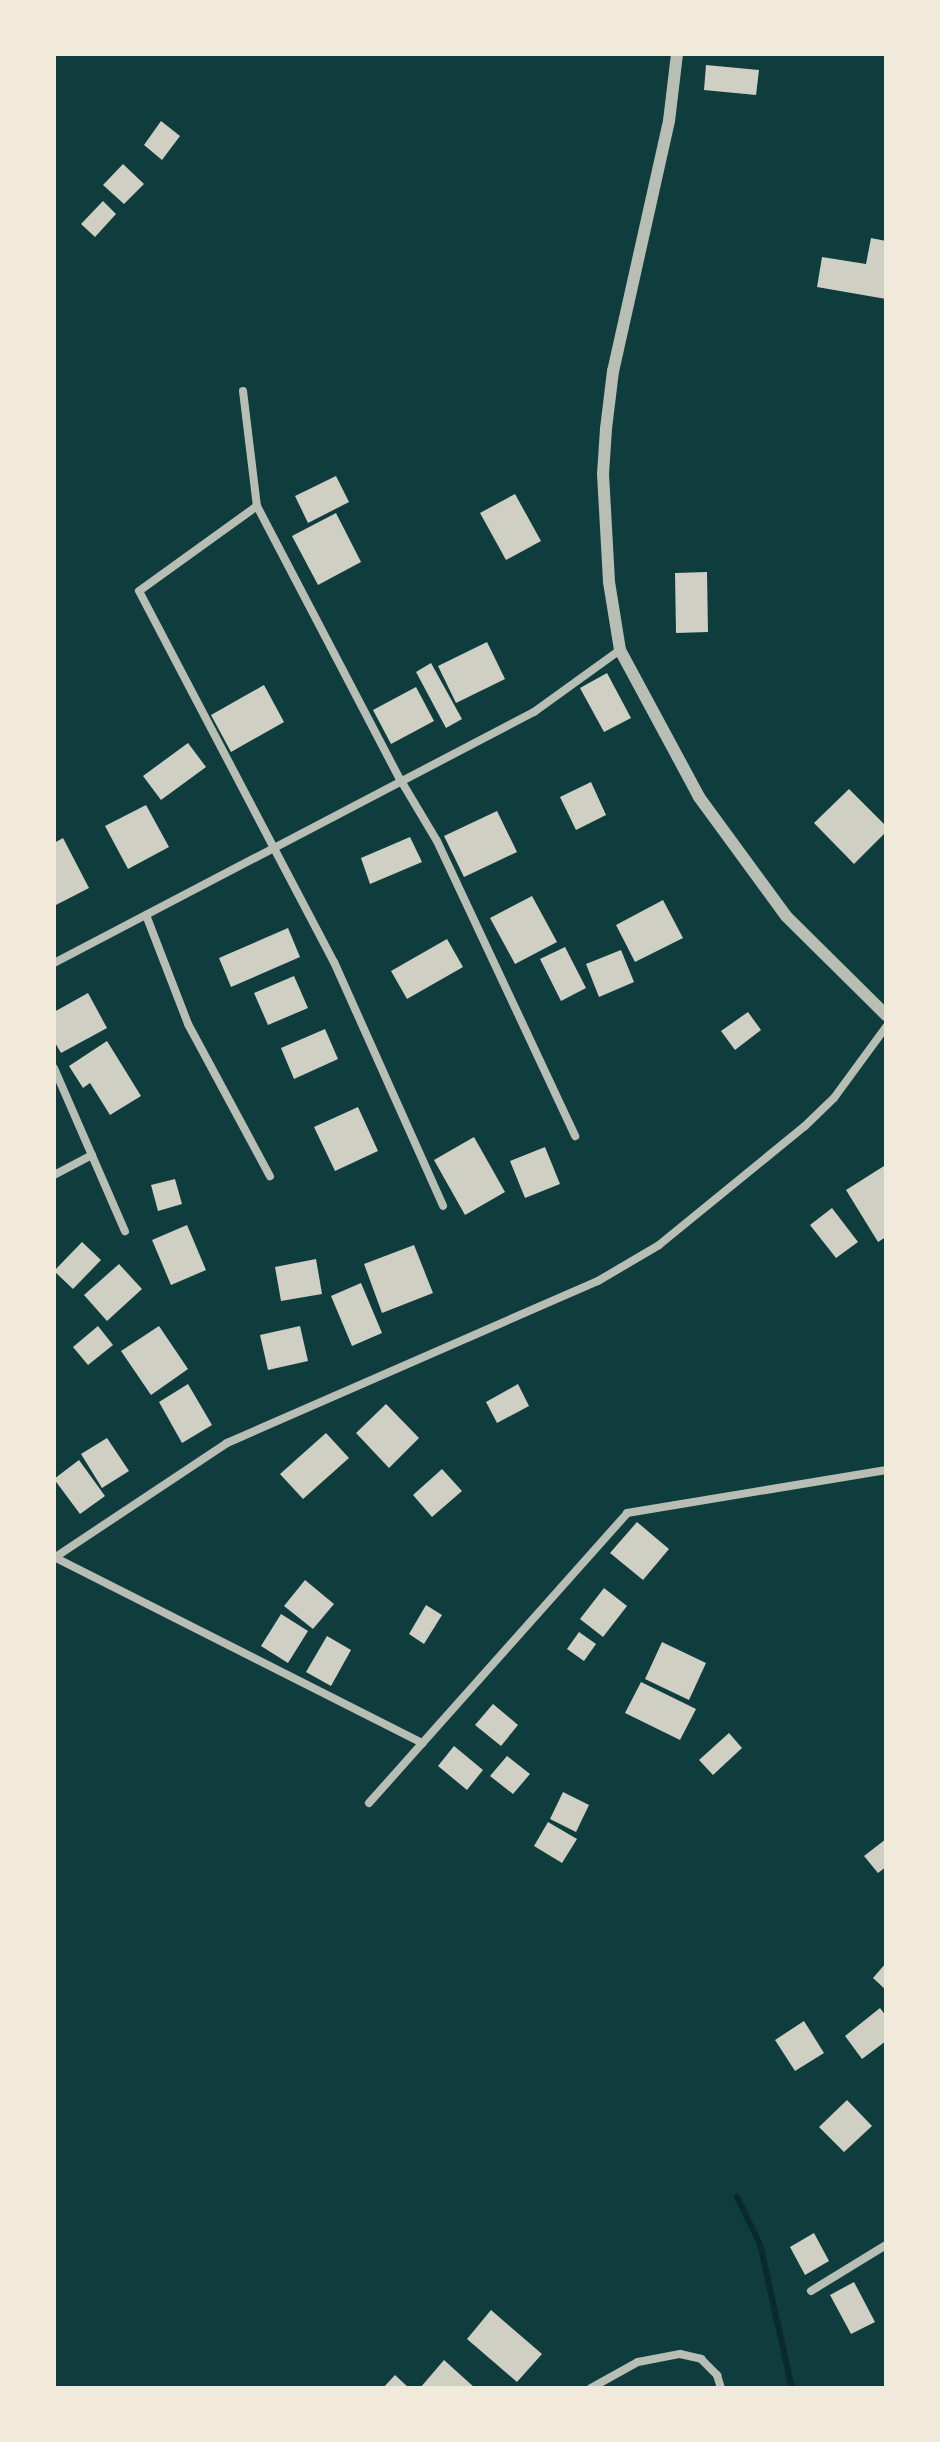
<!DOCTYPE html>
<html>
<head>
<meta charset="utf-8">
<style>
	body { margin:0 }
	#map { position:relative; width:940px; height:2442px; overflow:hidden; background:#0f3d3e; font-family:"Exo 2",sans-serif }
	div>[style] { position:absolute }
	.stream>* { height:6px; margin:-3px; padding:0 3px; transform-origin:3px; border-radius:3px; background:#0a2a2b }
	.building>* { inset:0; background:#cfcfc3 }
	.minor>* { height:8px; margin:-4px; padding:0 4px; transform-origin:4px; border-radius:4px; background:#b8beb3 }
	.tertiary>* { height:12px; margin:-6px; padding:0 6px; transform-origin:6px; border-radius:6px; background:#b8beb3 }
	span { translate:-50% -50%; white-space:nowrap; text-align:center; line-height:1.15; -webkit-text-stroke:6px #f1e9da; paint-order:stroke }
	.frame { position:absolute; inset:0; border:56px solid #f1e9da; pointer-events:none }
</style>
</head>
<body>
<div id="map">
	<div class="stream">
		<div style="left:737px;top:2197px;width:52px;rotate:63.9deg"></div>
		<div style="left:760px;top:2244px;width:148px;rotate:77.5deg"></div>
	</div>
	<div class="building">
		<div style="clip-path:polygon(706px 65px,759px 70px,756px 95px,704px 90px)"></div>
		<div style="clip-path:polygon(161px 121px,180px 136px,162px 160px,144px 145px)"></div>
		<div style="clip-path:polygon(123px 164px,144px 184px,124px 204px,103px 185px)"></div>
		<div style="clip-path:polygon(103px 201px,116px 214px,95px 237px,81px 224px)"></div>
		<div style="clip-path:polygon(871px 238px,886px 241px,886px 299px,817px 287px,822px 257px,866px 264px)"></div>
		<div style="clip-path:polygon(336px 476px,349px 502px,308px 523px,295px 496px)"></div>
		<div style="clip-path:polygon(515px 494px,541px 541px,506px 560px,480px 513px)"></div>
		<div style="clip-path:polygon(336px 513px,361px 562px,318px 585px,292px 536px)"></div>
		<div style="clip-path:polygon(707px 572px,708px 632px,676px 633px,675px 573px)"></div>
		<div style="clip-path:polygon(487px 642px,505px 679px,456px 703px,438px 666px)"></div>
		<div style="clip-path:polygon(431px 663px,462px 719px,446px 728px,416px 672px)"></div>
		<div style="clip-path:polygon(607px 673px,631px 718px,604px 732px,580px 688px)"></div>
		<div style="clip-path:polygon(264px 685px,284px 722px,231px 752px,211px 715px)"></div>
		<div style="clip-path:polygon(416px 687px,434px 721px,391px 744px,373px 710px)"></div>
		<div style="clip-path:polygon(188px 743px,206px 767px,161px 800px,143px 776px)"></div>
		<div style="clip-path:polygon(591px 782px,606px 815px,576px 830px,560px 797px)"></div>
		<div style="clip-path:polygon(849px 789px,886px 826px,886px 832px,854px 864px,814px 823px)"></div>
		<div style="clip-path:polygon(146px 805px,169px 847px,128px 869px,105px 826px)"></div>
		<div style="clip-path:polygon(497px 811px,517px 852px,464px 877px,444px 836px)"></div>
		<div style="clip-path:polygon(410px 837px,422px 862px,370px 884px,361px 858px)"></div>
		<div style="clip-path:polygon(63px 838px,89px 888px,54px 906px,54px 843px)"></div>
		<div style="clip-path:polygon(532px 896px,557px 942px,515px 964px,490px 918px)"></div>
		<div style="clip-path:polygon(663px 900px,683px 938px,635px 962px,616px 925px)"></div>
		<div style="clip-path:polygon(288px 928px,300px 957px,231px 987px,219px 958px)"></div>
		<div style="clip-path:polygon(447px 939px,463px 967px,407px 999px,391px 971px)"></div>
		<div style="clip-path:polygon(565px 947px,586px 988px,561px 1001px,540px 959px)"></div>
		<div style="clip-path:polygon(621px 950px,634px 982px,599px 997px,586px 964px)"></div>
		<div style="clip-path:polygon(294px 976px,308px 1008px,268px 1025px,254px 993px)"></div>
		<div style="clip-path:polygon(88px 993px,107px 1028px,61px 1053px,54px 1041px,54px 1012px)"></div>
		<div style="clip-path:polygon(748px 1012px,761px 1030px,735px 1050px,721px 1031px)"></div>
		<div style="clip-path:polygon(325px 1029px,338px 1059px,294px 1079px,281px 1048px)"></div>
		<div style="clip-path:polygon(107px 1041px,141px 1096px,110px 1115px,90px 1083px,83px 1088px,69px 1066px)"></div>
		<div style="clip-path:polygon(358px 1107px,378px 1151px,335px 1171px,314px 1127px)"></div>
		<div style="clip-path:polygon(474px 1137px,505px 1192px,465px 1215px,434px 1160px)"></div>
		<div style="clip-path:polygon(545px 1147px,560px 1184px,525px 1198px,510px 1161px)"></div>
		<div style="clip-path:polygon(884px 1166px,886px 1237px,878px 1242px,846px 1190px)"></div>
		<div style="clip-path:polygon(175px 1179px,182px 1204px,158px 1211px,151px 1185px)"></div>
		<div style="clip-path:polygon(832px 1208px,858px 1242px,836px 1258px,810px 1225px)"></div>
		<div style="clip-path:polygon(187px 1225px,206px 1270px,171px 1285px,152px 1240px)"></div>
		<div style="clip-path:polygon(82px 1242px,101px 1260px,73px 1289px,54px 1271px)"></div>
		<div style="clip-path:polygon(414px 1245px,433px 1293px,382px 1313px,364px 1264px)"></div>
		<div style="clip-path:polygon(316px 1259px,322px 1294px,281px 1301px,275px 1267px)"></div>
		<div style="clip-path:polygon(119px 1264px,142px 1289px,107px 1321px,84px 1295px)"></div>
		<div style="clip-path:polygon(361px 1283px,382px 1333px,352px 1346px,331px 1296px)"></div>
		<div style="clip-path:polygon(98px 1326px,113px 1345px,88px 1365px,73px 1347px)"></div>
		<div style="clip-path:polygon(159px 1326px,188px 1369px,151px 1395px,121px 1351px)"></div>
		<div style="clip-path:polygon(300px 1326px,308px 1361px,268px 1370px,260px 1335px)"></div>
		<div style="clip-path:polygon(188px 1384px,212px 1425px,182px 1443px,159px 1402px)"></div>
		<div style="clip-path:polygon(518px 1384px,529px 1406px,497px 1423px,486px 1402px)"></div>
		<div style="clip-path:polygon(386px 1404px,419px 1438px,389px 1468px,356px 1433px)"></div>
		<div style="clip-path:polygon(326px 1433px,349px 1458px,303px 1499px,280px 1474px)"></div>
		<div style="clip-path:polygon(107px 1438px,129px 1471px,102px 1488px,81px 1454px)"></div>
		<div style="clip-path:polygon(79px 1460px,105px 1496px,80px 1514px,54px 1479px)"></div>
		<div style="clip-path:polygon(442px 1469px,462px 1491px,432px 1517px,413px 1495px)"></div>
		<div style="clip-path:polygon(637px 1522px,669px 1549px,643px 1580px,610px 1553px)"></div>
		<div style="clip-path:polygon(305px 1580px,334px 1604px,313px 1629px,284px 1606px)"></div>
		<div style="clip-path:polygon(604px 1588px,627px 1606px,603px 1637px,580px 1619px)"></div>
		<div style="clip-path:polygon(426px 1605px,442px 1615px,424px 1644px,409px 1634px)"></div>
		<div style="clip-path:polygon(281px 1614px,308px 1631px,288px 1663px,261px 1646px)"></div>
		<div style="clip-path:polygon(579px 1632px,596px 1644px,584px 1661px,567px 1649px)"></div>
		<div style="clip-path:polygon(327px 1636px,351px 1650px,331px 1686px,306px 1672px)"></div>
		<div style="clip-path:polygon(662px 1642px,706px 1663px,689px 1700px,645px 1679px)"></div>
		<div style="clip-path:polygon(641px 1682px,696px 1709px,680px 1740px,625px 1713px)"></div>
		<div style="clip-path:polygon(493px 1704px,518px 1725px,501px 1746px,475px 1725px)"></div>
		<div style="clip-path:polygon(729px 1733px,742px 1748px,713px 1775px,699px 1760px)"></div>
		<div style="clip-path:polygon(454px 1746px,483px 1770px,467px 1790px,438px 1766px)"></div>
		<div style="clip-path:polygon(507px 1756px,530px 1774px,513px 1794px,490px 1776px)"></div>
		<div style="clip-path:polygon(563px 1792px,589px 1805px,576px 1832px,550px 1819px)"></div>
		<div style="clip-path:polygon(548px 1822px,577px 1839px,562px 1863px,534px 1846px)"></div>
		<div style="clip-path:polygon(886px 1839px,886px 1867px,878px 1873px,864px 1856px)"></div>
		<div style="clip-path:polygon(886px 1963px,886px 1990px,873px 1978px)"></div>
		<div style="clip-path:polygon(880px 2008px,886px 2016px,886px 2041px,862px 2059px,845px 2036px)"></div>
		<div style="clip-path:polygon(804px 2021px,824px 2053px,795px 2071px,775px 2040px)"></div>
		<div style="clip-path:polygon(847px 2100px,872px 2126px,844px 2152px,819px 2127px)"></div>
		<div style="clip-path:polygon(814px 2233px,829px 2261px,805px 2275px,790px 2247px)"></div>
		<div style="clip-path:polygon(854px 2282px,875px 2322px,851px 2334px,830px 2295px)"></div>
		<div style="clip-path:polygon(491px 2310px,542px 2354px,517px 2382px,467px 2339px)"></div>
		<div style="clip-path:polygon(444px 2360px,475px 2388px,420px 2388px)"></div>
		<div style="clip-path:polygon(395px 2375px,409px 2388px,383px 2388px)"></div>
	</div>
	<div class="minor">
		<div style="left:243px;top:391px;width:116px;rotate:83.1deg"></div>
		<div style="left:257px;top:506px;width:308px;rotate:62.4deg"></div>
		<div style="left:400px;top:779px;width:72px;rotate:59.2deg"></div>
		<div style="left:437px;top:841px;width:326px;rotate:64.9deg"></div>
		<div style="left:257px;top:506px;width:145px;rotate:144.2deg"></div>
		<div style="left:139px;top:591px;width:419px;rotate:62.3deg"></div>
		<div style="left:334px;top:962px;width:267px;rotate:65.9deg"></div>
		<div style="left:146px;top:915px;width:117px;rotate:68.9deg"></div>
		<div style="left:188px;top:1024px;width:173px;rotate:61.7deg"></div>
		<div style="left:54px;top:963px;width:542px;rotate:-27.61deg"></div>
		<div style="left:534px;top:712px;width:106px;rotate:-35.8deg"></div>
		<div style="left:54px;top:1068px;width:178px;rotate:66.5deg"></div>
		<div style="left:54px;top:1175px;width:43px;rotate:-27.8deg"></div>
		<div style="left:54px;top:1557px;width:413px;rotate:26.8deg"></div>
		<div style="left:54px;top:1558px;width:208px;rotate:-33.6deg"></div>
		<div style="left:227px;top:1443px;width:405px;rotate:-23.6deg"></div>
		<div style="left:598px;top:1281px;width:71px;rotate:-30.5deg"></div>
		<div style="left:659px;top:1245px;width:188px;rotate:-39.2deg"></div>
		<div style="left:805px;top:1126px;width:40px;rotate:-44deg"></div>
		<div style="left:834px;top:1098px;width:88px;rotate:-53.8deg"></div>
		<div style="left:369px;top:1803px;width:388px;rotate:-48.3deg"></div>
		<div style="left:627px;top:1513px;width:263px;rotate:-9.4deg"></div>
		<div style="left:811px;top:2291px;width:88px;rotate:-31.5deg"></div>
		<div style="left:591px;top:2388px;width:54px;rotate:-29deg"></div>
		<div style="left:638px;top:2362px;width:43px;rotate:-10.8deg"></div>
		<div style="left:680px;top:2354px;width:22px;rotate:13deg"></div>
		<div style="left:701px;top:2359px;width:23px;rotate:45deg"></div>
		<div style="left:717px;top:2375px;width:14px;rotate:73deg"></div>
	</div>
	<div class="tertiary">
		<div style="left:677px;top:54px;width:67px;rotate:96.8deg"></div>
		<div style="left:669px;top:121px;width:256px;rotate:102.6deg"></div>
		<div style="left:613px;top:371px;width:58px;rotate:96.9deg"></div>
		<div style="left:606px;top:429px;width:45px;rotate:93.8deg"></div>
		<div style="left:603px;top:474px;width:108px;rotate:86.8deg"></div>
		<div style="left:609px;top:582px;width:69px;rotate:80.8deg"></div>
		<div style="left:620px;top:650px;width:167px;rotate:61.7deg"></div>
		<div style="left:699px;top:797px;width:147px;rotate:53.8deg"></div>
		<div style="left:786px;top:916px;width:141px;rotate:44.7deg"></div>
	</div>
	<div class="frame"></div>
</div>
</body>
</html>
